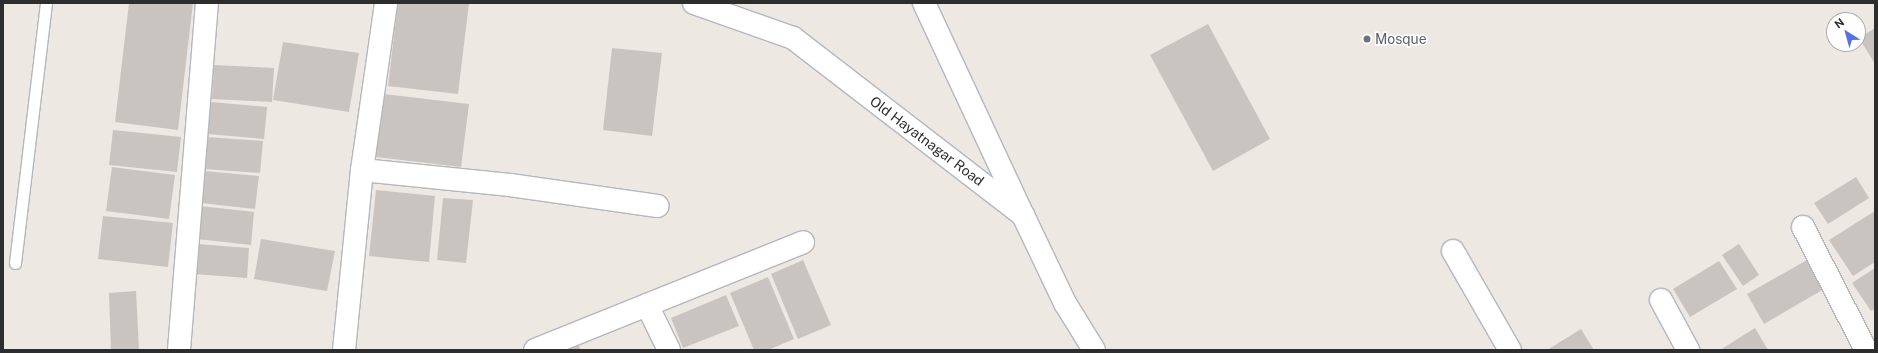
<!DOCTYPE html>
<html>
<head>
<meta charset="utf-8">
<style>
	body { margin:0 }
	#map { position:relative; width:1878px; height:353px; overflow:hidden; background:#ede8e1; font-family:"Public Sans",sans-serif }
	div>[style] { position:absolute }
	.building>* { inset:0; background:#c9c4c0 }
	.roads { filter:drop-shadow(1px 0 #b4b7bf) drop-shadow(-1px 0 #b4b7bf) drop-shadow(0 1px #b4b7bf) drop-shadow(0 -1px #b4b7bf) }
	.lane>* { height:11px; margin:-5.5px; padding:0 5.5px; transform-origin:5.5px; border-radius:5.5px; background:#fff }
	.street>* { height:22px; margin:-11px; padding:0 11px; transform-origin:11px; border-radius:11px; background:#fff }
	.secondary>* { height:22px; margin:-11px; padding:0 11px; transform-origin:11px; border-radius:11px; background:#fff }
	.dots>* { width:11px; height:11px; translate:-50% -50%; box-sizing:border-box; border:2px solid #fff; border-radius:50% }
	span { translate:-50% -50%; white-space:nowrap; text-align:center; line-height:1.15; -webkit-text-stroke:3px #fff; paint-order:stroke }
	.worship-label { font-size:14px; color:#5b616d }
	.left { translate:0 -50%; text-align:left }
	.street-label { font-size:14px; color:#2d2d2d }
	.frame { position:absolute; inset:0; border:4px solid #2d2d2d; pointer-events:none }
	.north { position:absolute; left:1826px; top:12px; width:40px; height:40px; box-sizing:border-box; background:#fff; border:1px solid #ababab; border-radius:50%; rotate:323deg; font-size:11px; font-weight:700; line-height:16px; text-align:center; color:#2d2d2d }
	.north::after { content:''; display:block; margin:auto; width:14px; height:18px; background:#5471e6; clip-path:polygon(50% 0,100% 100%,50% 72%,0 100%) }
</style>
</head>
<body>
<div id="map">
	<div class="building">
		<div style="clip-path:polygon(129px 3px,193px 3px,178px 130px,115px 122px)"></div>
		<div style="clip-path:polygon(398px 3px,469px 3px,458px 94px,388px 86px)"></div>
		<div style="clip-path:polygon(1208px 24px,1270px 139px,1213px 171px,1150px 55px)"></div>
		<div style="clip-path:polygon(1875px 28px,1875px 64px,1859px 38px)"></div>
		<div style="clip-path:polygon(283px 42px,359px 53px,349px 112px,273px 100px)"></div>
		<div style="clip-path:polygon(612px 48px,662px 53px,652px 136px,603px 130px)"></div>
		<div style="clip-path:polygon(214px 65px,274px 68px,272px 102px,212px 99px)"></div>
		<div style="clip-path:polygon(384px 94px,469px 104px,461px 167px,376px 157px)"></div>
		<div style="clip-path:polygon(211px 102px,267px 107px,264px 139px,208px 134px)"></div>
		<div style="clip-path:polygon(113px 130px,181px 137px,177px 172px,109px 165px)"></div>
		<div style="clip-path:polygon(206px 137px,263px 141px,260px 173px,204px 169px)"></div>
		<div style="clip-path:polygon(112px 167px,175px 175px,169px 219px,106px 211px)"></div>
		<div style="clip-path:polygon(204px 171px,259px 176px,255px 209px,201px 203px)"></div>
		<div style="clip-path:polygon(1856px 177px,1869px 198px,1828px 224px,1814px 203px)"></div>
		<div style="clip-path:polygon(376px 190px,435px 196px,429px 262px,369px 256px)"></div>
		<div style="clip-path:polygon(443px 198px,473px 200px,466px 263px,437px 260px)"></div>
		<div style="clip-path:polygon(200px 206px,254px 212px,251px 245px,197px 239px)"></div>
		<div style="clip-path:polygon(1875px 211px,1875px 262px,1853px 276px,1829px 240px)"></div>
		<div style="clip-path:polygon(103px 216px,173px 223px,168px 267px,98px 259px)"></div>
		<div style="clip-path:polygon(261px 239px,335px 251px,327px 291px,254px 279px)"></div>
		<div style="clip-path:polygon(197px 244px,249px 248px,247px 278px,194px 274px)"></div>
		<div style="clip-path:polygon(1739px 244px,1759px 275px,1743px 286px,1722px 255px)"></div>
		<div style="clip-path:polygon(803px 260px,831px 325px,798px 339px,771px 274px)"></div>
		<div style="clip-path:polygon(1807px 260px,1824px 289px,1764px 324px,1747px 294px)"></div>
		<div style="clip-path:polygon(1719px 261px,1737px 289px,1690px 317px,1673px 289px)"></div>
		<div style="clip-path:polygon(1875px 268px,1875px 309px,1871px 311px,1852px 283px)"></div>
		<div style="clip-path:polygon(768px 277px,794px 339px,768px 350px,754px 350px,730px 293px)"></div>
		<div style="clip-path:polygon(136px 291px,139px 350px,111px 350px,109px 293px)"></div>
		<div style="clip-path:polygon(726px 295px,739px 326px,683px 348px,671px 318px)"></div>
		<div style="clip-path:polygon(1755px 328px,1768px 350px,1720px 350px)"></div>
		<div style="clip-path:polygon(1581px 329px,1594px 350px,1547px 350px)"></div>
		<div style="clip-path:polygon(578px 344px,581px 350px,566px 350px)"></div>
	</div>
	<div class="roads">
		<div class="lane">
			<div style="left:15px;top:263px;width:262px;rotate:-83.2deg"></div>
		</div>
		<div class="street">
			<div style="left:924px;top:3px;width:234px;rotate:65deg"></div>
			<div style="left:362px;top:170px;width:149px;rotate:5.8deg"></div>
			<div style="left:510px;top:185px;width:149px;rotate:8.1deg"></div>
			<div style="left:1803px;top:227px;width:138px;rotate:62.9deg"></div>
			<div style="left:1453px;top:251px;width:114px;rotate:60.1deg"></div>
			<div style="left:1661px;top:300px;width:57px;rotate:61.6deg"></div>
			<div style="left:647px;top:305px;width:50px;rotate:63.9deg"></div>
			<div style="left:179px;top:350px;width:348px;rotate:-85.4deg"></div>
			<div style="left:344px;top:350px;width:181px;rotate:-84.3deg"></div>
			<div style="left:362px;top:170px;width:169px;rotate:-81.8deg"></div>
			<div style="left:535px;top:350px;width:289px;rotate:-21.9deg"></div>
		</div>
		<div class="secondary">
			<div style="left:694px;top:3px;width:105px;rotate:19.5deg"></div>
			<div style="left:793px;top:38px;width:290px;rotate:37.6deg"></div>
			<div style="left:1023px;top:215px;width:98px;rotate:64.5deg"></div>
			<div style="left:1065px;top:303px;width:55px;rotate:58.3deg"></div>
		</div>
	</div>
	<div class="dots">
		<div style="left:1367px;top:39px;background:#6b7280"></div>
	</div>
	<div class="worship-label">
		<span class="left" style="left:1375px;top:39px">Mosque</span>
	</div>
	<div class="street-label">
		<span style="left:927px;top:141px;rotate:37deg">Old Hayatnagar Road</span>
	</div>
	<div class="frame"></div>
	<div class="north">N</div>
</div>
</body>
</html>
